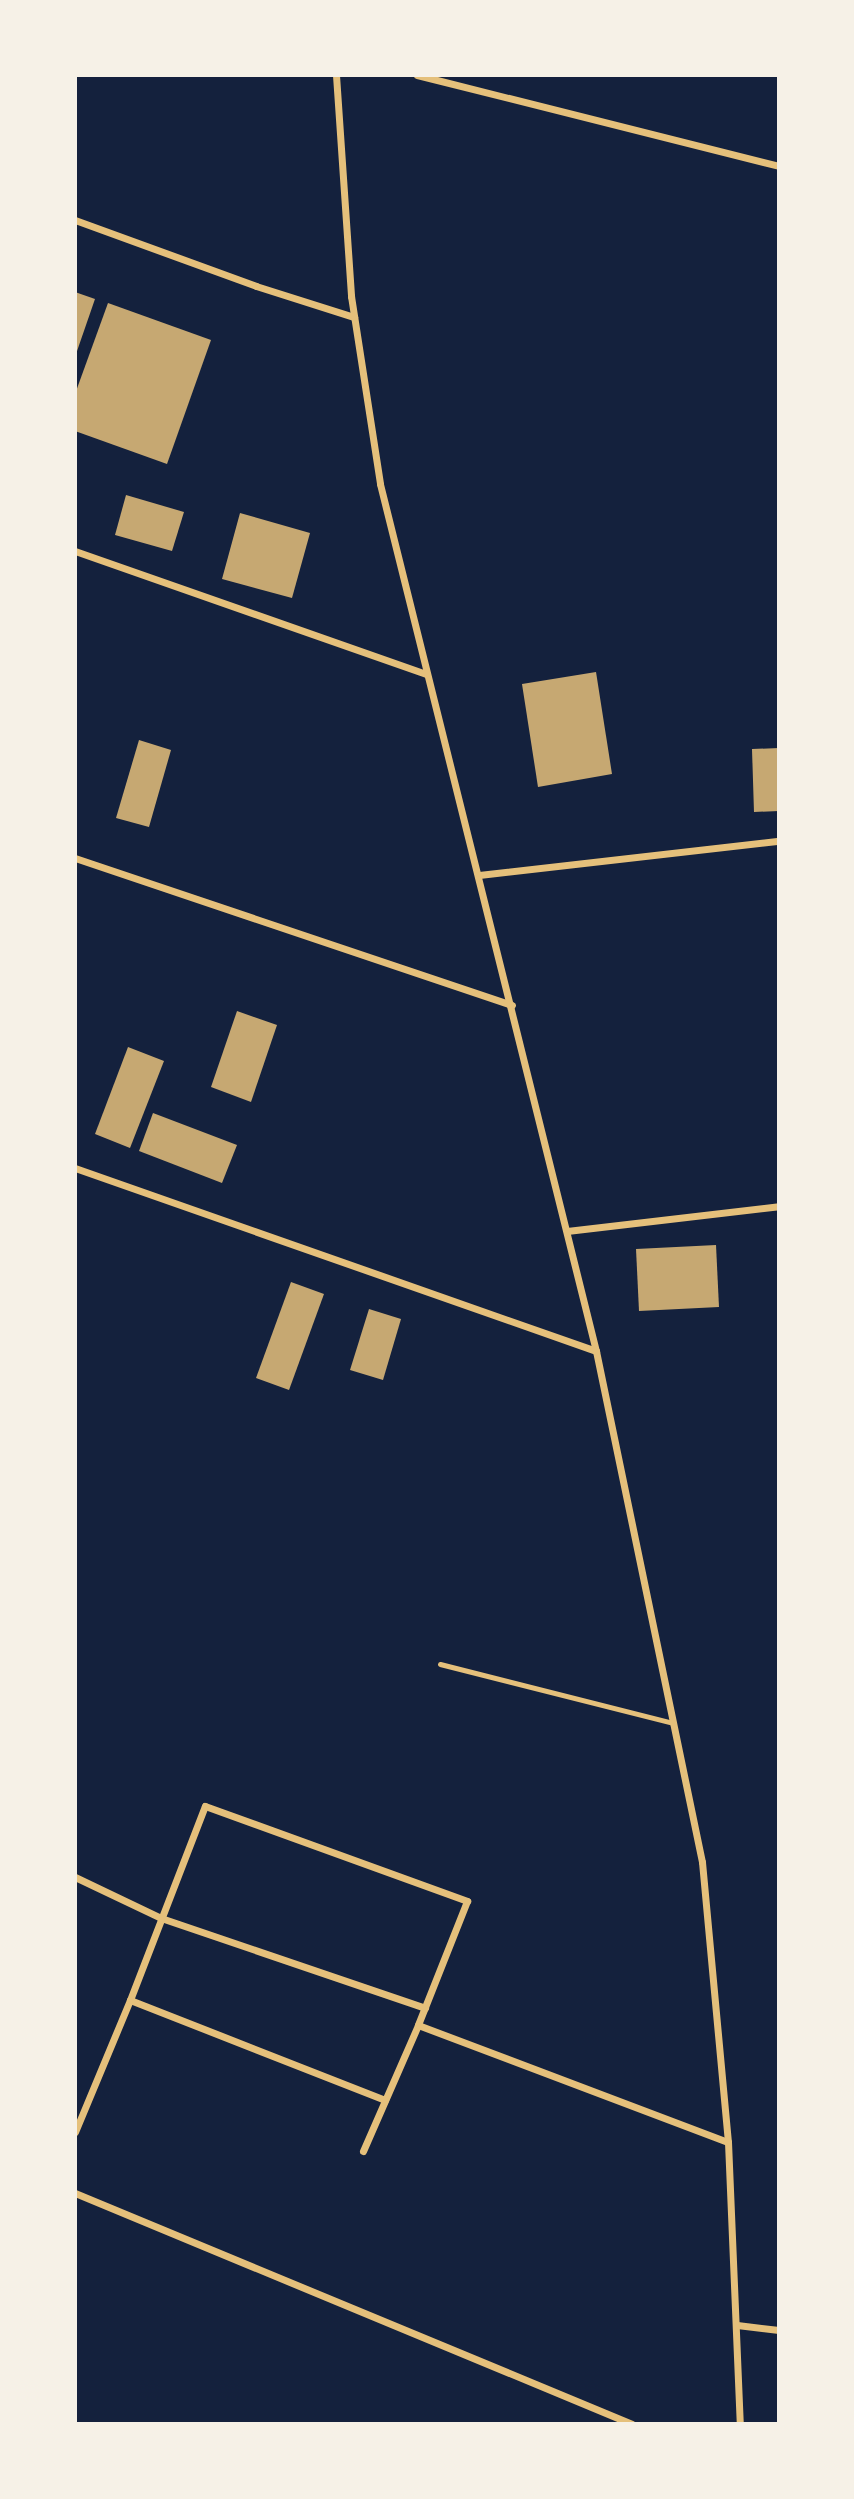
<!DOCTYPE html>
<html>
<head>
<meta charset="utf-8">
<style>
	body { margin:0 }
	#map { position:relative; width:854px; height:2499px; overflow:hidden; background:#14213d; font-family:Poppins,sans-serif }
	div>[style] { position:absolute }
	.building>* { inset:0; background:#c6a872 }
	.service>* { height:5px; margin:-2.5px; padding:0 2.5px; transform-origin:2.5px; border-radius:2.5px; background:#e5c07b }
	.minor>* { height:7px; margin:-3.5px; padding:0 3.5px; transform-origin:3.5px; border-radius:3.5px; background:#e5c07b }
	span { translate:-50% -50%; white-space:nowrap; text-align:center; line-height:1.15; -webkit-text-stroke:7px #f6f1e7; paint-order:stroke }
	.frame { position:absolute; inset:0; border:77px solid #f6f1e7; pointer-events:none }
</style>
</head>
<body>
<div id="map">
	<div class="building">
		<div style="clip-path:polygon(75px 292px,95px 299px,76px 354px,75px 354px)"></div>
		<div style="clip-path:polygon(108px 303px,211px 340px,167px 464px,75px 431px,75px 394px)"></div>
		<div style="clip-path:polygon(126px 495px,184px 512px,172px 551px,115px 535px)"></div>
		<div style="clip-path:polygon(240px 513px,310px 533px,292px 598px,222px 579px)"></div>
		<div style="clip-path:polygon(596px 672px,612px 774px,538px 787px,522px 684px)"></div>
		<div style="clip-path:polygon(139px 740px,171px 750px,149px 827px,116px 818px)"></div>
		<div style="clip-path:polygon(779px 748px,779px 811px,754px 812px,752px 749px)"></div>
		<div style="clip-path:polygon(237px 1011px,277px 1025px,251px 1102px,211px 1087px)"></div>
		<div style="clip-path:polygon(128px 1047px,164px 1061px,130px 1148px,95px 1134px)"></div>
		<div style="clip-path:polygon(153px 1113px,237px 1145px,222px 1183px,139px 1151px)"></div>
		<div style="clip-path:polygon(716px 1245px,719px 1307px,639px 1311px,636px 1249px)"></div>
		<div style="clip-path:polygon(291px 1282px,324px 1294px,289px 1390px,256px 1378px)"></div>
		<div style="clip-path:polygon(369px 1309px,401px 1319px,383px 1380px,350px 1370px)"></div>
	</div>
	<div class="service">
		<div style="left:440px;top:1664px;width:240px;rotate:14.2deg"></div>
	</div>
	<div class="minor">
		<div style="left:336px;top:75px;width:222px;rotate:86.1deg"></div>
		<div style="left:351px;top:296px;width:190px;rotate:81.2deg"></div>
		<div style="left:380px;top:484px;width:894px;rotate:76.01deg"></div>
		<div style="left:596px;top:1351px;width:522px;rotate:78.28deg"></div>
		<div style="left:702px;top:1862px;width:281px;rotate:84.7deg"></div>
		<div style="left:728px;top:2142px;width:282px;rotate:87.6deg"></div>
		<div style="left:417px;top:75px;width:373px;rotate:14.1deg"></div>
		<div style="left:75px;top:220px;width:193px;rotate:20deg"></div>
		<div style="left:256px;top:286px;width:103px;rotate:17.6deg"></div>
		<div style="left:75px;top:551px;width:372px;rotate:19.3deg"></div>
		<div style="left:75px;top:858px;width:461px;rotate:18.6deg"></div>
		<div style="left:479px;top:875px;width:302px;rotate:-6.5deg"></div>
		<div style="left:75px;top:1168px;width:552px;rotate:19.35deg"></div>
		<div style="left:567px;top:1231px;width:213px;rotate:-6.7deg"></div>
		<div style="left:75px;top:1877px;width:95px;rotate:25.5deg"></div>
		<div style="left:161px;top:1918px;width:279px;rotate:18.8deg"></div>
		<div style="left:130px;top:2000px;width:208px;rotate:-68.9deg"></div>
		<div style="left:205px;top:1806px;width:279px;rotate:19.9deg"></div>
		<div style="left:467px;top:1901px;width:133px;rotate:111.6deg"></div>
		<div style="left:75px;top:2132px;width:143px;rotate:-67.4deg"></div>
		<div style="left:130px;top:2000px;width:274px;rotate:21.4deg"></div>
		<div style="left:363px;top:2151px;width:137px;rotate:-66.4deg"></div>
		<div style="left:418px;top:2025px;width:331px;rotate:20.7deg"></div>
		<div style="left:75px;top:2193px;width:603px;rotate:22.52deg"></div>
		<div style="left:737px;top:2325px;width:42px;rotate:6.8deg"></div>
	</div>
	<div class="frame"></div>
</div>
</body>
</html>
